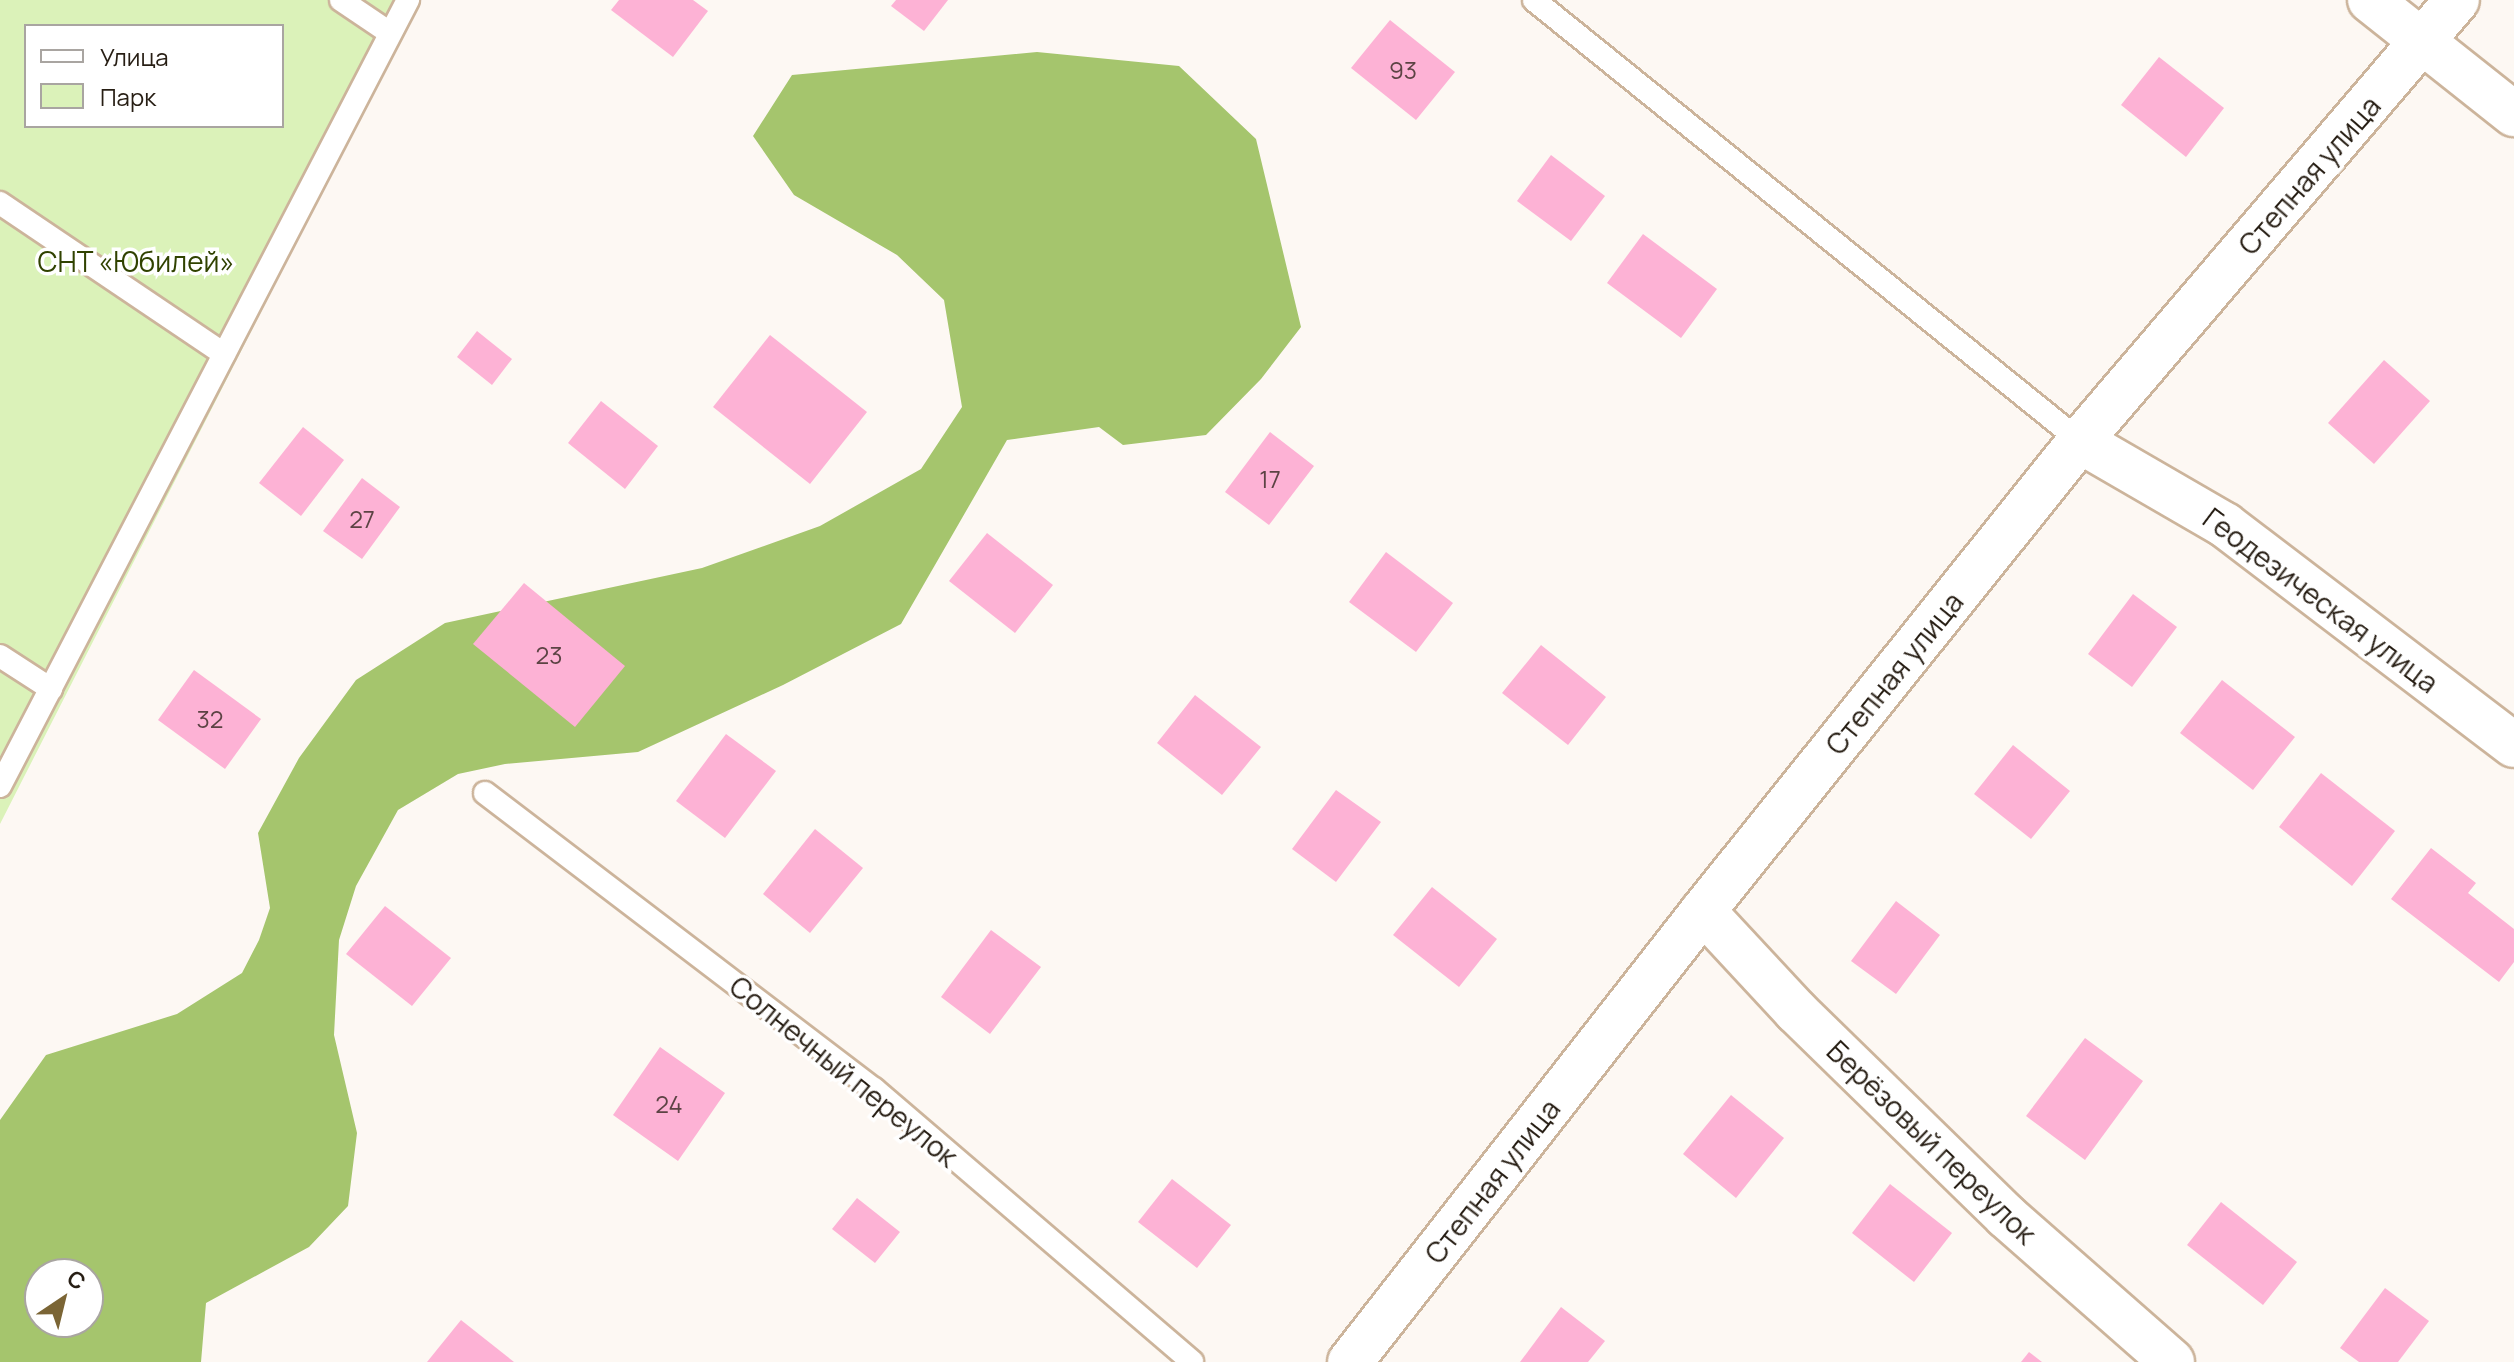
<!DOCTYPE html>
<html>
<head>
<meta charset="utf-8">
<style>
	body { margin:0 }
	#map { position:relative; width:2514px; height:1362px; overflow:hidden; background:#fdf8f3; font-family:Manrope,sans-serif }
	div>[style] { position:absolute }
	.green>* { inset:0; background:#dbf2b9 }
	.forest>* { inset:0; background:#a5c56d }
	.building>* { inset:0; background:#fdb2d5 }
	.roads { filter:drop-shadow(2px 0 #ccb49b) drop-shadow(-2px 0 #ccb49b) drop-shadow(0 2px #ccb49b) drop-shadow(0 -2px #ccb49b) }
	.service>* { height:22px; margin:-11px; padding:0 11px; transform-origin:11px; border-radius:11px; background:#fff }
	.minor>* { height:44px; margin:-22px; padding:0 22px; transform-origin:22px; border-radius:22px; background:#fff }
	span { translate:-50% -50%; white-space:nowrap; text-align:center; line-height:1.15; -webkit-text-stroke:7px #fff; paint-order:stroke }
	.number-label { font-size:24px; color:#5c4344 }
	.number-label span { -webkit-text-stroke-width:0 }
	.street-label { font-size:28px; color:#271e14 }
	.park-label { font-size:28px; color:#304200 }
	.legend { position:absolute; left:24px; top:24px; width:260px; height:104px; box-sizing:border-box; background:#fff; border:2px solid #a9a5a1; margin:0; padding:10px 14px; list-style:none; font-size:24px; color:#271e14 }
	.legend li { display:flex; align-items:center; gap:16px; height:40px }
	.legend b { width:40px; border:2px solid #a9a5a1 }
	.north { position:absolute; left:24px; top:1258px; width:80px; height:80px; box-sizing:border-box; background:#fff; border:2px solid #a9a5a1; border-radius:50%; rotate:35deg; font-size:22px; font-weight:700; line-height:32px; text-align:center; color:#271e14 }
	.north::after { content:''; display:block; margin:auto; width:28px; height:36px; background:#7b6535; clip-path:polygon(50% 0,100% 100%,50% 72%,0 100%) }
</style>
</head>
<body>
<div id="map">
	<div class="green">
		<div style="clip-path:polygon(evenodd,0 0,420px 0,0 824px,0 0,26px 26px,282px 26px,282px 126px,26px 126px,26px 26px)"></div>
	</div>
	<div class="forest">
		<div style="clip-path:polygon(evenodd,1037px 52px,1179px 66px,1256px 139px,1301px 327px,1261px 379px,1206px 435px,1123px 445px,1099px 427px,1007px 440px,901px 624px,783px 685px,638px 752px,505px 764px,458px 774px,398px 810px,356px 886px,339px 940px,334px 1035px,357px 1133px,348px 1206px,309px 1247px,206px 1303px,201px 1362px,0 1362px,0 1120px,46px 1055px,177px 1014px,242px 973px,259px 940px,270px 908px,258px 833px,299px 758px,356px 680px,445px 623px,702px 568px,820px 526px,921px 469px,962px 407px,944px 300px,897px 255px,794px 195px,753px 136px,792px 75px,1037px 52px,40px 1274px,88px 1274px,88px 1322px,40px 1322px,40px 1274px)"></div>
	</div>
	<div class="building">
		<div style="clip-path:polygon(619px 0,693px 0,708px 11px,673px 57px,611px 10px)"></div>
		<div style="clip-path:polygon(896px 0,948px 0,924px 31px,891px 6px)"></div>
		<div style="clip-path:polygon(1390px 20px,1455px 72px,1416px 120px,1351px 68px)"></div>
		<div style="clip-path:polygon(2159px 57px,2224px 108px,2186px 157px,2121px 105px)"></div>
		<div style="clip-path:polygon(1551px 155px,1605px 196px,1571px 241px,1517px 201px)"></div>
		<div style="clip-path:polygon(1643px 234px,1717px 289px,1681px 338px,1607px 283px)"></div>
		<div style="clip-path:polygon(477px 331px,512px 359px,492px 385px,457px 357px)"></div>
		<div style="clip-path:polygon(770px 335px,867px 412px,810px 484px,713px 407px)"></div>
		<div style="clip-path:polygon(2384px 360px,2430px 401px,2374px 464px,2328px 423px)"></div>
		<div style="clip-path:polygon(601px 401px,658px 446px,625px 489px,568px 443px)"></div>
		<div style="clip-path:polygon(303px 427px,344px 460px,301px 516px,259px 483px)"></div>
		<div style="clip-path:polygon(1270px 432px,1314px 466px,1269px 525px,1225px 492px)"></div>
		<div style="clip-path:polygon(362px 478px,400px 507px,362px 559px,323px 531px)"></div>
		<div style="clip-path:polygon(987px 533px,1053px 585px,1015px 633px,949px 581px)"></div>
		<div style="clip-path:polygon(1386px 552px,1453px 603px,1416px 652px,1349px 602px)"></div>
		<div style="clip-path:polygon(524px 583px,625px 666px,575px 727px,473px 644px)"></div>
		<div style="clip-path:polygon(2133px 594px,2177px 627px,2132px 687px,2088px 654px)"></div>
		<div style="clip-path:polygon(1541px 645px,1606px 697px,1568px 745px,1502px 693px)"></div>
		<div style="clip-path:polygon(194px 670px,261px 719px,225px 769px,158px 720px)"></div>
		<div style="clip-path:polygon(2222px 680px,2295px 737px,2253px 790px,2180px 733px)"></div>
		<div style="clip-path:polygon(1195px 695px,1261px 747px,1222px 795px,1157px 743px)"></div>
		<div style="clip-path:polygon(726px 734px,776px 771px,725px 838px,676px 801px)"></div>
		<div style="clip-path:polygon(2013px 745px,2070px 791px,2031px 839px,1974px 794px)"></div>
		<div style="clip-path:polygon(2321px 773px,2395px 831px,2352px 886px,2279px 827px)"></div>
		<div style="clip-path:polygon(1336px 790px,1381px 822px,1336px 882px,1292px 849px)"></div>
		<div style="clip-path:polygon(815px 829px,863px 868px,810px 933px,763px 894px)"></div>
		<div style="clip-path:polygon(2431px 848px,2476px 883px,2468px 893px,2514px 929px,2514px 962px,2499px 982px,2391px 899px)"></div>
		<div style="clip-path:polygon(1432px 887px,1497px 939px,1459px 987px,1393px 935px)"></div>
		<div style="clip-path:polygon(1896px 901px,1940px 935px,1896px 994px,1851px 961px)"></div>
		<div style="clip-path:polygon(385px 906px,451px 958px,412px 1006px,346px 954px)"></div>
		<div style="clip-path:polygon(991px 930px,1041px 967px,990px 1034px,941px 997px)"></div>
		<div style="clip-path:polygon(2085px 1038px,2143px 1081px,2085px 1160px,2026px 1116px)"></div>
		<div style="clip-path:polygon(660px 1047px,725px 1093px,678px 1161px,613px 1115px)"></div>
		<div style="clip-path:polygon(1731px 1095px,1784px 1138px,1736px 1198px,1683px 1154px)"></div>
		<div style="clip-path:polygon(1172px 1179px,1231px 1225px,1197px 1268px,1138px 1222px)"></div>
		<div style="clip-path:polygon(1890px 1184px,1952px 1233px,1914px 1282px,1852px 1233px)"></div>
		<div style="clip-path:polygon(857px 1198px,900px 1232px,875px 1263px,832px 1229px)"></div>
		<div style="clip-path:polygon(2221px 1202px,2297px 1262px,2263px 1305px,2187px 1245px)"></div>
		<div style="clip-path:polygon(2385px 1288px,2429px 1321px,2398px 1362px,2359px 1362px,2340px 1348px)"></div>
		<div style="clip-path:polygon(1561px 1307px,1605px 1341px,1588px 1362px,1520px 1362px)"></div>
		<div style="clip-path:polygon(461px 1320px,514px 1362px,427px 1362px)"></div>
		<div style="clip-path:polygon(2029px 1352px,2042px 1362px,2021px 1362px)"></div>
	</div>
	<div class="roads">
		<div class="service">
			<div style="left:341px;top:0;width:59px;rotate:34deg"></div>
			<div style="left:1534px;top:0;width:702px;rotate:38.93deg"></div>
			<div style="left:0;top:203px;width:270px;rotate:34deg"></div>
			<div style="left:0;top:656px;width:61px;rotate:32.9deg"></div>
			<div style="left:0;top:786px;width:886px;rotate:-62.57deg"></div>
			<div style="left:485px;top:793px;width:489px;rotate:37.3deg"></div>
			<div style="left:874px;top:1089px;width:419px;rotate:40.6deg"></div>
		</div>
		<div class="minor">
			<div style="left:2370px;top:0;width:184px;rotate:38.4deg"></div>
			<div style="left:2080px;top:441px;width:168px;rotate:30.1deg"></div>
			<div style="left:2225px;top:525px;width:363px;rotate:37.3deg"></div>
			<div style="left:1703px;top:911px;width:137px;rotate:47.1deg"></div>
			<div style="left:1796px;top:1011px;width:293px;rotate:44.3deg"></div>
			<div style="left:2006px;top:1216px;width:221px;rotate:41.3deg"></div>
			<div style="left:1350px;top:1362px;width:573px;rotate:-51.95deg"></div>
			<div style="left:1703px;top:911px;width:603px;rotate:-51.27deg"></div>
			<div style="left:2080px;top:441px;width:580px;rotate:-49.47deg"></div>
		</div>
	</div>
	<div class="number-label">
		<span style="left:1403px;top:70px">93</span>
		<span style="left:1270px;top:479px">17</span>
		<span style="left:362px;top:519px">27</span>
		<span style="left:549px;top:655px">23</span>
		<span style="left:210px;top:719px">32</span>
		<span style="left:669px;top:1104px">24</span>
	</div>
	<div class="street-label">
		<span style="left:2309px;top:175px;rotate:-49deg">Степная улица</span>
		<span style="left:2321px;top:600px;rotate:37deg">Геодезическая улица</span>
		<span style="left:1894px;top:673px;rotate:-51deg">Степная улица</span>
		<span style="left:844px;top:1071px;rotate:39deg">Солнечный переулок</span>
		<span style="left:1932px;top:1142px;rotate:44deg">Берёзовый переулок</span>
		<span style="left:1492px;top:1181px;rotate:-52deg">Степная улица</span>
	</div>
	<div class="park-label">
		<span style="left:136px;top:261px">СНТ «Юбилей»</span>
	</div>
	<ul class="legend">
	<li><b style="height:10px;background:#fff"></b>Улица</li>
	<li><b style="height:22px;background:#dbf2b9"></b>Парк</li>
	</ul>
	<div class="north">С</div>
</div>
</body>
</html>
